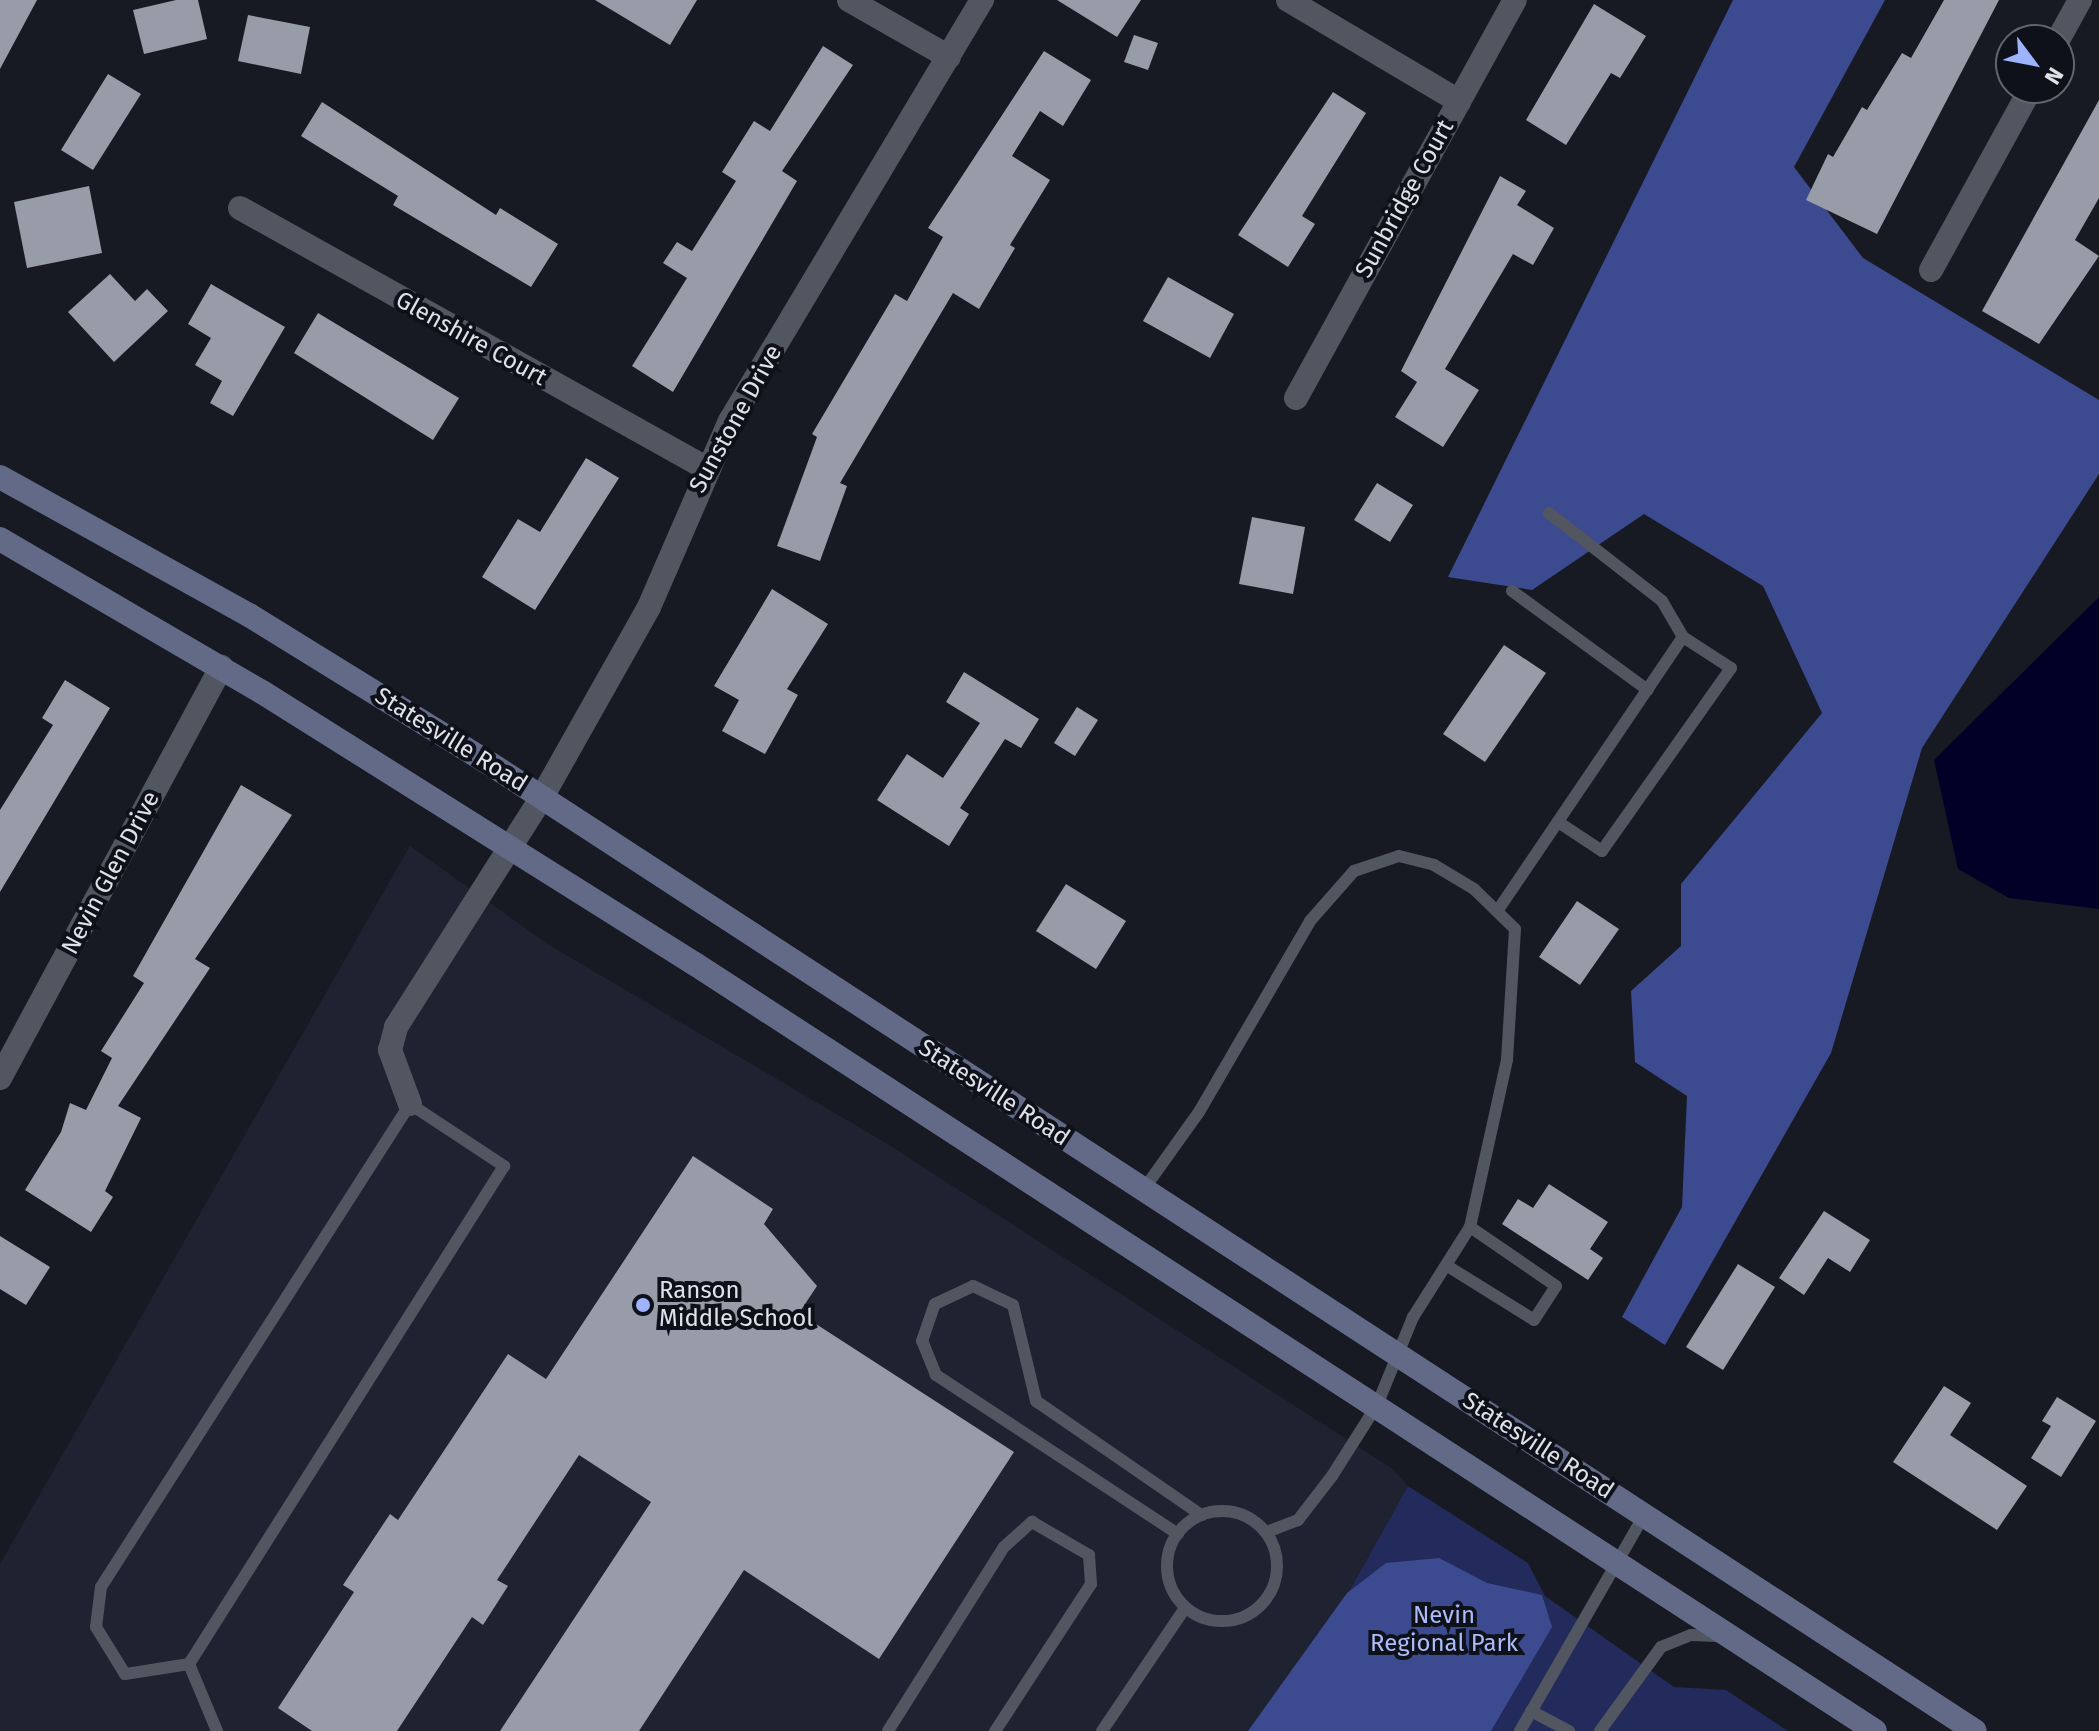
<!DOCTYPE html>
<html>
<head>
<meta charset="utf-8">
<style>
	body { margin:0 }
	#map { position:relative; width:2099px; height:1731px; overflow:hidden; background:#181a23; font-family:"Fira Sans",sans-serif }
	div>[style] { position:absolute }
	.built>* { inset:0; background:#1e2231 }
	.green>* { inset:0; background:#222b5b }
	.forest>* { inset:0; background:#3c4a8f }
	.water>* { inset:0; background:#030027 }
	.building>* { inset:0; background:#989ba8 }
	.lane>* { height:12px; margin:-6px; padding:0 6px; transform-origin:6px; border-radius:6px; background:#525661 }
	.lane>.ring { margin:-6px; padding:0; box-sizing:content-box; background:none; border:12px solid #525661; border-radius:50% }
	.street>* { height:24px; margin:-12px; padding:0 12px; transform-origin:12px; border-radius:12px; background:#525661 }
	.secondary>* { height:24px; margin:-12px; padding:0 12px; transform-origin:12px; border-radius:12px; background:#626a88 }
	.dots>* { width:22px; height:22px; translate:-50% -50%; box-sizing:border-box; border:4px solid #0f111a; border-radius:50% }
	span { translate:-50% -50%; white-space:nowrap; text-align:center; line-height:1.15; -webkit-text-stroke:8px #0f111a; paint-order:stroke }
	.street-label { font-size:24px; color:#e0e2e9 }
	.poi-label { font-size:24px; color:#e0e2e9 }
	.left { translate:0 -50%; text-align:left }
	.park-label { font-size:24px; color:#abbcf8 }
	.north { position:absolute; left:1995px; top:24px; width:80px; height:80px; box-sizing:border-box; background:#0f111a; border:2px solid #63656d; border-radius:50%; rotate:122deg; font-size:22px; font-weight:700; line-height:32px; text-align:center; color:#e0e2e9 }
	.north::after { content:''; display:block; margin:auto; width:28px; height:36px; background:#9fb3fd; clip-path:polygon(50% 0,100% 100%,50% 72%,0 100%) }
</style>
</head>
<body>
<div id="map">
	<div class="built">
		<div style="clip-path:polygon(410px 846px,549px 945px,884px 1142px,1393px 1469px,1408px 1486px,1271px 1731px,0 1731px,0 1564px)"></div>
	</div>
	<div class="green">
		<div style="clip-path:polygon(1408px 1486px,1528px 1563px,1545px 1596px,1674px 1687px,1726px 1690px,1788px 1731px,1271px 1731px)"></div>
	</div>
	<div class="forest">
		<div style="clip-path:polygon(1733px 0,1885px 0,1794px 167px,1863px 258px,2099px 400px,2099px 474px,1922px 748px,1831px 1053px,1665px 1345px,1622px 1317px,1682px 1207px,1687px 1096px,1635px 1062px,1631px 991px,1681px 946px,1681px 884px,1822px 713px,1763px 586px,1644px 514px,1532px 590px,1448px 577px)"></div>
		<div style="clip-path:polygon(1439px 1558px,1487px 1583px,1542px 1595px,1552px 1627px,1491px 1731px,1248px 1731px,1347px 1593px,1386px 1563px)"></div>
	</div>
	<div class="water">
		<div style="clip-path:polygon(2099px 597px,2099px 909px,2009px 898px,1958px 869px,1934px 760px)"></div>
	</div>
	<div class="building">
		<div style="clip-path:polygon(0 0,37px 0,0 69px)"></div>
		<div style="clip-path:polygon(176px 0,198px 0,207px 39px,144px 54px,133px 10px)"></div>
		<div style="clip-path:polygon(595px 0,697px 0,670px 45px)"></div>
		<div style="clip-path:polygon(1057px 0,1141px 0,1117px 37px)"></div>
		<div style="clip-path:polygon(1944px 0,1999px 0,1877px 234px,1806px 200px,1828px 154px,1833px 157px,1862px 107px,1867px 110px,1902px 53px,1911px 58px)"></div>
		<div style="clip-path:polygon(1594px 4px,1646px 36px,1620px 78px,1611px 73px,1566px 145px,1526px 120px)"></div>
		<div style="clip-path:polygon(248px 15px,310px 27px,301px 74px,238px 61px)"></div>
		<div style="clip-path:polygon(1134px 35px,1158px 43px,1148px 70px,1124px 62px)"></div>
		<div style="clip-path:polygon(823px 46px,853px 65px,782px 171px,797px 181px,673px 392px,632px 366px,687px 278px,663px 263px,677px 242px,692px 251px,736px 181px,722px 172px,754px 121px,770px 131px)"></div>
		<div style="clip-path:polygon(1044px 51px,1091px 80px,1063px 126px,1040px 111px,1012px 156px,1050px 180px,1010px 245px,1015px 248px,979px 309px,953px 293px,840px 483px,847px 486px,820px 561px,777px 546px,817px 437px,812px 434px,895px 294px,907px 301px,943px 237px,928px 228px)"></div>
		<div style="clip-path:polygon(108px 74px,141px 94px,93px 170px,61px 150px)"></div>
		<div style="clip-path:polygon(1333px 92px,1366px 113px,1302px 216px,1315px 224px,1288px 267px,1238px 235px)"></div>
		<div style="clip-path:polygon(2099px 100px,2099px 198px,2075px 240px,2099px 256px,2039px 344px,1982px 311px)"></div>
		<div style="clip-path:polygon(322px 102px,496px 215px,500px 208px,558px 244px,531px 287px,393px 205px,398px 196px,301px 136px)"></div>
		<div style="clip-path:polygon(1500px 176px,1526px 191px,1517px 205px,1554px 228px,1533px 265px,1513px 254px,1445px 369px,1479px 390px,1443px 447px,1395px 417px,1417px 382px,1401px 371px)"></div>
		<div style="clip-path:polygon(89px 186px,102px 253px,27px 268px,14px 202px)"></div>
		<div style="clip-path:polygon(110px 274px,135px 301px,147px 289px,168px 311px,114px 362px,68px 312px)"></div>
		<div style="clip-path:polygon(1168px 277px,1234px 314px,1210px 358px,1143px 321px)"></div>
		<div style="clip-path:polygon(211px 284px,285px 327px,233px 416px,210px 403px,222px 381px,195px 365px,211px 338px,188px 324px)"></div>
		<div style="clip-path:polygon(318px 313px,459px 398px,433px 440px,294px 353px)"></div>
		<div style="clip-path:polygon(586px 458px,619px 478px,535px 610px,482px 577px,518px 519px,540px 532px)"></div>
		<div style="clip-path:polygon(1377px 483px,1413px 505px,1390px 542px,1354px 520px)"></div>
		<div style="clip-path:polygon(1252px 517px,1305px 527px,1293px 594px,1239px 584px)"></div>
		<div style="clip-path:polygon(772px 589px,828px 624px,787px 689px,798px 695px,765px 754px,722px 731px,739px 700px,714px 686px)"></div>
		<div style="clip-path:polygon(1504px 645px,1546px 673px,1485px 762px,1443px 734px)"></div>
		<div style="clip-path:polygon(964px 672px,1039px 719px,1021px 748px,1005px 739px,960px 808px,969px 814px,949px 846px,877px 800px,907px 754px,943px 778px,980px 723px,946px 702px)"></div>
		<div style="clip-path:polygon(65px 680px,110px 708px,0 892px,0 810px,53px 725px,42px 718px)"></div>
		<div style="clip-path:polygon(1077px 707px,1098px 720px,1075px 756px,1054px 743px)"></div>
		<div style="clip-path:polygon(241px 785px,292px 815px,195px 959px,210px 968px,118px 1106px,141px 1118px,105px 1191px,113px 1197px,91px 1232px,25px 1190px,61px 1132px,70px 1103px,86px 1110px,112px 1058px,101px 1051px,144px 983px,133px 976px)"></div>
		<div style="clip-path:polygon(1066px 884px,1126px 921px,1096px 969px,1036px 931px)"></div>
		<div style="clip-path:polygon(1577px 901px,1619px 929px,1580px 985px,1539px 957px)"></div>
		<div style="clip-path:polygon(693px 1156px,773px 1209px,764px 1224px,817px 1286px,799px 1313px,1014px 1452px,879px 1659px,744px 1570px,639px 1731px,500px 1731px,651px 1502px,579px 1455px,497px 1580px,508px 1586px,483px 1625px,472px 1617px,397px 1731px,312px 1731px,278px 1708px,354px 1592px,343px 1585px,390px 1514px,398px 1520px,508px 1354px,546px 1379px)"></div>
		<div style="clip-path:polygon(1549px 1184px,1608px 1222px,1590px 1249px,1603px 1258px,1588px 1280px,1502px 1224px,1518px 1199px,1533px 1208px)"></div>
		<div style="clip-path:polygon(1824px 1211px,1870px 1240px,1850px 1272px,1828px 1258px,1804px 1295px,1779px 1278px)"></div>
		<div style="clip-path:polygon(0 1236px,50px 1267px,26px 1305px,0 1289px)"></div>
		<div style="clip-path:polygon(1738px 1264px,1775px 1287px,1723px 1370px,1686px 1347px)"></div>
		<div style="clip-path:polygon(1944px 1386px,1971px 1403px,1950px 1435px,2027px 1486px,1997px 1530px,1893px 1462px)"></div>
		<div style="clip-path:polygon(2057px 1397px,2096px 1421px,2061px 1477px,2031px 1458px,2051px 1426px,2042px 1421px)"></div>
	</div>
	<div class="lane">
		<div style="left:1549px;top:513px;width:143px;rotate:37.9deg"></div>
		<div style="left:1662px;top:601px;width:42px;rotate:59.7deg"></div>
		<div style="left:1683px;top:637px;width:57px;rotate:32.9deg"></div>
		<div style="left:1731px;top:668px;width:224px;rotate:125.2deg"></div>
		<div style="left:1602px;top:851px;width:53px;rotate:-146.6deg"></div>
		<div style="left:1512px;top:591px;width:168px;rotate:36.1deg"></div>
		<div style="left:1498px;top:910px;width:330px;rotate:-55.9deg"></div>
		<div style="left:410px;top:1104px;width:113px;rotate:33.4deg"></div>
		<div style="left:504px;top:1166px;width:589px;rotate:122.31deg"></div>
		<div style="left:189px;top:1664px;width:65px;rotate:171.1deg"></div>
		<div style="left:125px;top:1674px;width:55px;rotate:-121.7deg"></div>
		<div style="left:96px;top:1627px;width:40px;rotate:-82.9deg"></div>
		<div style="left:101px;top:1587px;width:573px;rotate:-57.39deg"></div>
		<div style="left:1144px;top:1189px;width:95px;rotate:-54.5deg"></div>
		<div style="left:1199px;top:1112px;width:221px;rotate:-59.8deg"></div>
		<div style="left:1310px;top:921px;width:67px;rotate:-48.7deg"></div>
		<div style="left:1354px;top:871px;width:47px;rotate:-18.4deg"></div>
		<div style="left:1399px;top:856px;width:36px;rotate:14deg"></div>
		<div style="left:1434px;top:865px;width:47px;rotate:31deg"></div>
		<div style="left:1474px;top:889px;width:57px;rotate:44.3deg"></div>
		<div style="left:1515px;top:929px;width:131px;rotate:93.5deg"></div>
		<div style="left:1507px;top:1060px;width:171px;rotate:102.5deg"></div>
		<div style="left:1470px;top:1227px;width:107px;rotate:122.3deg"></div>
		<div style="left:1413px;top:1317px;width:95px;rotate:112.2deg"></div>
		<div style="left:1377px;top:1405px;width:84px;rotate:122.4deg"></div>
		<div style="left:1332px;top:1476px;width:56px;rotate:127.7deg"></div>
		<div style="left:1298px;top:1520px;width:34px;rotate:159deg"></div>
		<div style="left:1449px;top:1267px;width:100px;rotate:31.9deg"></div>
		<div style="left:1534px;top:1320px;width:40px;rotate:-57.1deg"></div>
		<div style="left:1556px;top:1286px;width:104px;rotate:-145.5deg"></div>
		<div class="ring" style="left:1167px;top:1511px;width:98px;height:98px"></div>
		<div style="left:1178px;top:1534px;width:290px;rotate:-146.7deg"></div>
		<div style="left:936px;top:1375px;width:37px;rotate:-112deg"></div>
		<div style="left:922px;top:1341px;width:39px;rotate:-71deg"></div>
		<div style="left:935px;top:1304px;width:42px;rotate:-25.3deg"></div>
		<div style="left:973px;top:1286px;width:44px;rotate:25.4deg"></div>
		<div style="left:1013px;top:1305px;width:99px;rotate:76.5deg"></div>
		<div style="left:1036px;top:1401px;width:201px;rotate:34.6deg"></div>
		<div style="left:189px;top:1664px;width:73px;rotate:67.3deg"></div>
		<div style="left:1531px;top:1711px;width:43px;rotate:27.8deg"></div>
		<div style="left:888px;top:1731px;width:218px;rotate:-57.8deg"></div>
		<div style="left:1004px;top:1547px;width:38px;rotate:-42deg"></div>
		<div style="left:1032px;top:1522px;width:66px;rotate:30.1deg"></div>
		<div style="left:1089px;top:1555px;width:29px;rotate:86deg"></div>
		<div style="left:1091px;top:1584px;width:176px;rotate:123.1deg"></div>
		<div style="left:1102px;top:1731px;width:148px;rotate:-56deg"></div>
		<div style="left:1520px;top:1731px;width:249px;rotate:-60.1deg"></div>
		<div style="left:1600px;top:1731px;width:104px;rotate:-54deg"></div>
		<div style="left:1661px;top:1647px;width:32px;rotate:-22deg"></div>
		<div style="left:1691px;top:1635px;width:27px;rotate:2deg"></div>
	</div>
	<div class="street">
		<div style="left:849px;top:0;width:115px;rotate:29.7deg"></div>
		<div style="left:1288px;top:0;width:199px;rotate:30.6deg"></div>
		<div style="left:2058px;top:40px;width:46px;rotate:-61.2deg"></div>
		<div style="left:240px;top:208px;width:531px;rotate:29.17deg"></div>
		<div style="left:1931px;top:270px;width:208px;rotate:-61.2deg"></div>
		<div style="left:1296px;top:398px;width:454px;rotate:-61.2deg"></div>
		<div style="left:0;top:1078px;width:467px;rotate:-61.7deg"></div>
		<div style="left:410px;top:1104px;width:58px;rotate:-110.3deg"></div>
		<div style="left:390px;top:1050px;width:24px;rotate:-75deg"></div>
		<div style="left:396px;top:1027px;width:272px;rotate:-57.6deg"></div>
		<div style="left:542px;top:797px;width:218px;rotate:-60.6deg"></div>
		<div style="left:649px;top:607px;width:203px;rotate:-66.5deg"></div>
		<div style="left:730px;top:421px;width:491px;rotate:-59.1deg"></div>
	</div>
	<div class="secondary">
		<div style="left:0;top:477px;width:285px;rotate:29deg"></div>
		<div style="left:249px;top:615px;width:282px;rotate:31.7deg"></div>
		<div style="left:489px;top:763px;width:1773px;rotate:33.08deg"></div>
		<div style="left:0;top:539px;width:303px;rotate:30.3deg"></div>
		<div style="left:262px;top:692px;width:511px;rotate:32.14deg"></div>
		<div style="left:695px;top:964px;width:1407px;rotate:33.02deg"></div>
	</div>
	<div class="dots">
		<div style="left:643px;top:1305px;background:#9fb3fd"></div>
	</div>
	<div class="street-label">
		<span style="left:1405px;top:199px;rotate:-61deg">Sunbridge Court</span>
		<span style="left:471px;top:339px;rotate:29deg">Glenshire Court</span>
		<span style="left:736px;top:419px;rotate:-61deg">Sunstone Drive</span>
		<span style="left:451px;top:740px;rotate:32deg">Statesville Road</span>
		<span style="left:111px;top:873px;rotate:-62deg">Nevin Glen Drive</span>
		<span style="left:994px;top:1093px;rotate:33deg">Statesville Road</span>
		<span style="left:1538px;top:1446px;rotate:33deg">Statesville Road</span>
	</div>
	<div class="poi-label">
		<span class="left" style="left:659px;top:1305px">Ranson<br>Middle School</span>
	</div>
	<div class="park-label">
		<span style="left:1444px;top:1630px">Nevin<br>Regional Park</span>
	</div>
	<div class="north">N</div>
</div>
</body>
</html>
